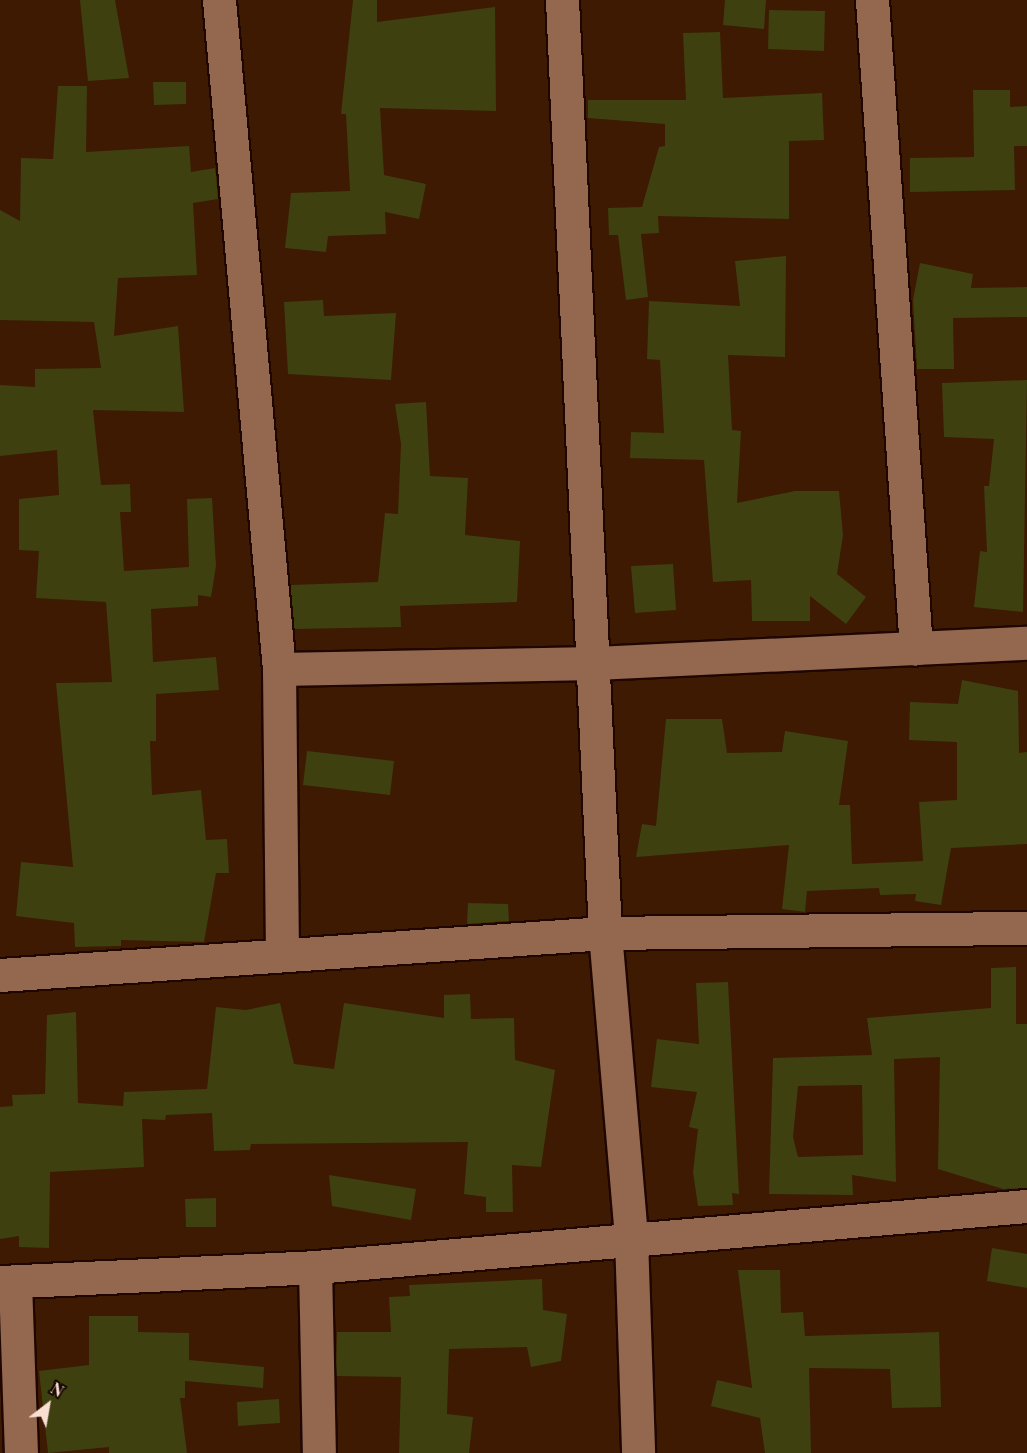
<!DOCTYPE html>
<html>
<head>
<meta charset="utf-8">
<style>
	body { margin:0 }
	#map { position:relative; width:1027px; height:1453px; overflow:hidden; background:#3d1a01; font-family:"Playfair Display",serif }
	div>[style] { position:absolute }
	.building>* { inset:0; background:#3e4010 }
	.roads { filter:drop-shadow(2px 0 #1f0600) drop-shadow(-2px 0 #1f0600) drop-shadow(0 2px #1f0600) drop-shadow(0 -2px #1f0600) }
	.minor>* { height:33px; margin:-16.5px; padding:0 16.5px; transform-origin:16.5px; border-radius:16.5px; background:#93684f }
	span { translate:-50% -50%; white-space:nowrap; text-align:center; line-height:1.15; -webkit-text-stroke:4.5px #190902; paint-order:stroke }
	.north { position:absolute; left:18px; top:1375px; width:60px; height:60px; -webkit-text-stroke:4px #190902; paint-order:stroke; rotate:31deg; font-size:16px; font-weight:700; line-height:24px; text-align:center; color:#f8dfd1 }
	.north::after { content:''; display:block; margin:auto; width:21px; height:27px; background:#f8dfd1; clip-path:polygon(50% 0,100% 100%,50% 72%,0 100%) }
</style>
</head>
<body>
<div id="map">
	<div class="building">
		<div style="clip-path:polygon(80px 0,115px 0,129px 78px,88px 81px)"></div>
		<div style="clip-path:polygon(353px 0,377px 0,377px 22px,495px 7px,496px 111px,380px 108px,384px 175px,426px 184px,419px 219px,385px 212px,386px 234px,328px 236px,326px 252px,285px 248px,291px 193px,350px 191px,346px 114px,341px 114px)"></div>
		<div style="clip-path:polygon(725px 0,766px 0,764px 29px,723px 25px)"></div>
		<div style="clip-path:polygon(769px 10px,825px 11px,824px 51px,768px 49px)"></div>
		<div style="clip-path:polygon(720px 32px,723px 98px,822px 93px,824px 140px,789px 141px,789px 219px,658px 216px,659px 233px,641px 234px,648px 297px,626px 300px,618px 235px,609px 235px,608px 208px,642px 207px,659px 147px,665px 146px,665px 124px,588px 118px,588px 100px,686px 100px,683px 33px)"></div>
		<div style="clip-path:polygon(153px 82px,186px 82px,186px 104px,154px 105px)"></div>
		<div style="clip-path:polygon(58px 86px,87px 86px,86px 152px,189px 146px,191px 172px,215px 168px,216px 175px,218px 199px,193px 203px,197px 275px,118px 278px,114px 336px,178px 326px,184px 412px,93px 410px,101px 485px,130px 484px,131px 512px,120px 512px,124px 571px,189px 567px,187px 499px,212px 498px,216px 566px,211px 597px,198px 595px,198px 606px,151px 609px,153px 662px,216px 657px,219px 690px,156px 694px,156px 741px,150px 741px,152px 795px,201px 790px,206px 840px,227px 839px,229px 873px,216px 873px,204px 942px,121px 940px,121px 946px,75px 947px,74px 923px,16px 916px,21px 862px,73px 867px,56px 683px,112px 682px,106px 602px,36px 598px,39px 551px,19px 550px,19px 499px,59px 495px,57px 450px,0 456px,0 385px,35px 387px,35px 369px,101px 368px,94px 322px,0 320px,0 210px,20px 221px,21px 158px,53px 159px)"></div>
		<div style="clip-path:polygon(973px 90px,1010px 90px,1010px 107px,1027px 106px,1027px 146px,1014px 146px,1015px 190px,910px 192px,910px 158px,974px 157px)"></div>
		<div style="clip-path:polygon(786px 256px,785px 357px,728px 355px,732px 430px,741px 431px,737px 503px,795px 491px,839px 491px,843px 535px,837px 574px,866px 597px,846px 624px,810px 596px,810px 621px,752px 621px,751px 580px,713px 582px,704px 460px,630px 458px,631px 432px,664px 433px,660px 360px,647px 359px,649px 301px,740px 306px,735px 261px)"></div>
		<div style="clip-path:polygon(920px 263px,973px 274px,971px 288px,1027px 287px,1027px 317px,953px 318px,954px 369px,917px 369px,913px 300px)"></div>
		<div style="clip-path:polygon(323px 300px,324px 316px,396px 313px,391px 380px,288px 374px,284px 302px)"></div>
		<div style="clip-path:polygon(1027px 380px,1023px 612px,974px 607px,980px 551px,987px 552px,984px 486px,989px 486px,994px 439px,944px 437px,942px 383px)"></div>
		<div style="clip-path:polygon(426px 402px,430px 476px,468px 478px,465px 535px,520px 541px,517px 602px,400px 606px,401px 627px,294px 629px,290px 585px,378px 582px,385px 513px,398px 514px,401px 444px,395px 404px)"></div>
		<div style="clip-path:polygon(673px 564px,676px 610px,635px 613px,631px 566px)"></div>
		<div style="clip-path:polygon(962px 680px,1018px 691px,1019px 753px,1027px 752px,1027px 844px,951px 848px,941px 905px,915px 901px,916px 894px,880px 895px,879px 888px,807px 891px,805px 912px,782px 909px,789px 845px,636px 857px,642px 824px,656px 826px,666px 719px,722px 719px,727px 753px,782px 752px,785px 731px,848px 741px,839px 805px,850px 805px,852px 864px,923px 861px,919px 802px,957px 800px,957px 742px,909px 740px,910px 702px,958px 704px)"></div>
		<div style="clip-path:polygon(307px 751px,394px 761px,390px 795px,303px 785px)"></div>
		<div style="clip-path:polygon(468px 903px,508px 904px,509px 921px,467px 924px)"></div>
		<div style="clip-path:polygon(evenodd,1016px 967px,1016px 1024px,1027px 1024px,1027px 1188px,1003px 1189px,938px 1169px,940px 1057px,894px 1059px,896px 1182px,852px 1175px,853px 1195px,769px 1194px,773px 1058px,872px 1055px,867px 1018px,991px 1008px,991px 968px,1016px 967px,862px 1085px,863px 1155px,798px 1157px,793px 1137px,798px 1086px,862px 1085px)"></div>
		<div style="clip-path:polygon(728px 982px,739px 1194px,732px 1193px,733px 1205px,698px 1206px,693px 1172px,698px 1129px,689px 1127px,697px 1092px,651px 1087px,657px 1039px,699px 1044px,696px 983px)"></div>
		<div style="clip-path:polygon(470px 994px,471px 1019px,514px 1018px,515px 1060px,555px 1070px,541px 1167px,512px 1165px,513px 1212px,486px 1212px,486px 1197px,464px 1194px,468px 1142px,251px 1144px,250px 1150px,214px 1151px,212px 1113px,166px 1115px,165px 1120px,142px 1119px,144px 1167px,50px 1172px,49px 1248px,19px 1247px,19px 1236px,0 1239px,0 1107px,13px 1106px,12px 1095px,45px 1094px,47px 1015px,76px 1012px,78px 1103px,123px 1106px,124px 1092px,207px 1089px,216px 1007px,246px 1010px,280px 1003px,294px 1064px,334px 1069px,344px 1003px,444px 1018px,444px 995px)"></div>
		<div style="clip-path:polygon(329px 1175px,416px 1189px,411px 1220px,332px 1206px)"></div>
		<div style="clip-path:polygon(216px 1198px,216px 1227px,186px 1227px,185px 1199px)"></div>
		<div style="clip-path:polygon(992px 1248px,1027px 1254px,1027px 1288px,987px 1281px)"></div>
		<div style="clip-path:polygon(738px 1270px,780px 1270px,781px 1313px,803px 1312px,805px 1336px,939px 1332px,941px 1407px,892px 1408px,890px 1369px,809px 1368px,811px 1453px,765px 1453px,760px 1418px,711px 1406px,717px 1380px,752px 1388px)"></div>
		<div style="clip-path:polygon(542px 1279px,543px 1310px,567px 1314px,561px 1361px,531px 1367px,527px 1347px,449px 1349px,447px 1414px,473px 1417px,469px 1453px,399px 1453px,401px 1377px,336px 1376px,337px 1332px,391px 1332px,389px 1297px,410px 1296px,409px 1285px)"></div>
		<div style="clip-path:polygon(89px 1316px,138px 1316px,138px 1332px,189px 1333px,189px 1360px,264px 1367px,263px 1388px,185px 1381px,185px 1398px,180px 1398px,187px 1453px,109px 1453px,109px 1447px,48px 1453px,39px 1371px,89px 1365px)"></div>
		<div style="clip-path:polygon(279px 1399px,280px 1423px,238px 1426px,237px 1402px)"></div>
	</div>
	<div class="roads">
		<div class="minor">
			<div style="left:219px;top:0;width:672px;rotate:84.88deg"></div>
			<div style="left:279px;top:669px;width:285px;rotate:89.4deg"></div>
			<div style="left:562px;top:0;width:934px;rotate:87.36deg"></div>
			<div style="left:605px;top:933px;width:306px;rotate:85.1deg"></div>
			<div style="left:631px;top:1238px;width:215px;rotate:88.1deg"></div>
			<div style="left:872px;top:0;width:650px;rotate:86.12deg"></div>
			<div style="left:279px;top:669px;width:316px;rotate:-1.1deg"></div>
			<div style="left:595px;top:663px;width:432px;rotate:-2.7deg"></div>
			<div style="left:0;top:975px;width:606px;rotate:-3.97deg"></div>
			<div style="left:605px;top:933px;width:422px;rotate:-0.7deg"></div>
			<div style="left:315px;top:1267px;width:186px;rotate:88.8deg"></div>
			<div style="left:0;top:1282px;width:315px;rotate:-2.7deg"></div>
			<div style="left:315px;top:1267px;width:715px;rotate:-4.9deg"></div>
			<div style="left:15px;top:1282px;width:171px;rotate:88deg"></div>
		</div>
	</div>
	<div class="north">N</div>
</div>
</body>
</html>
